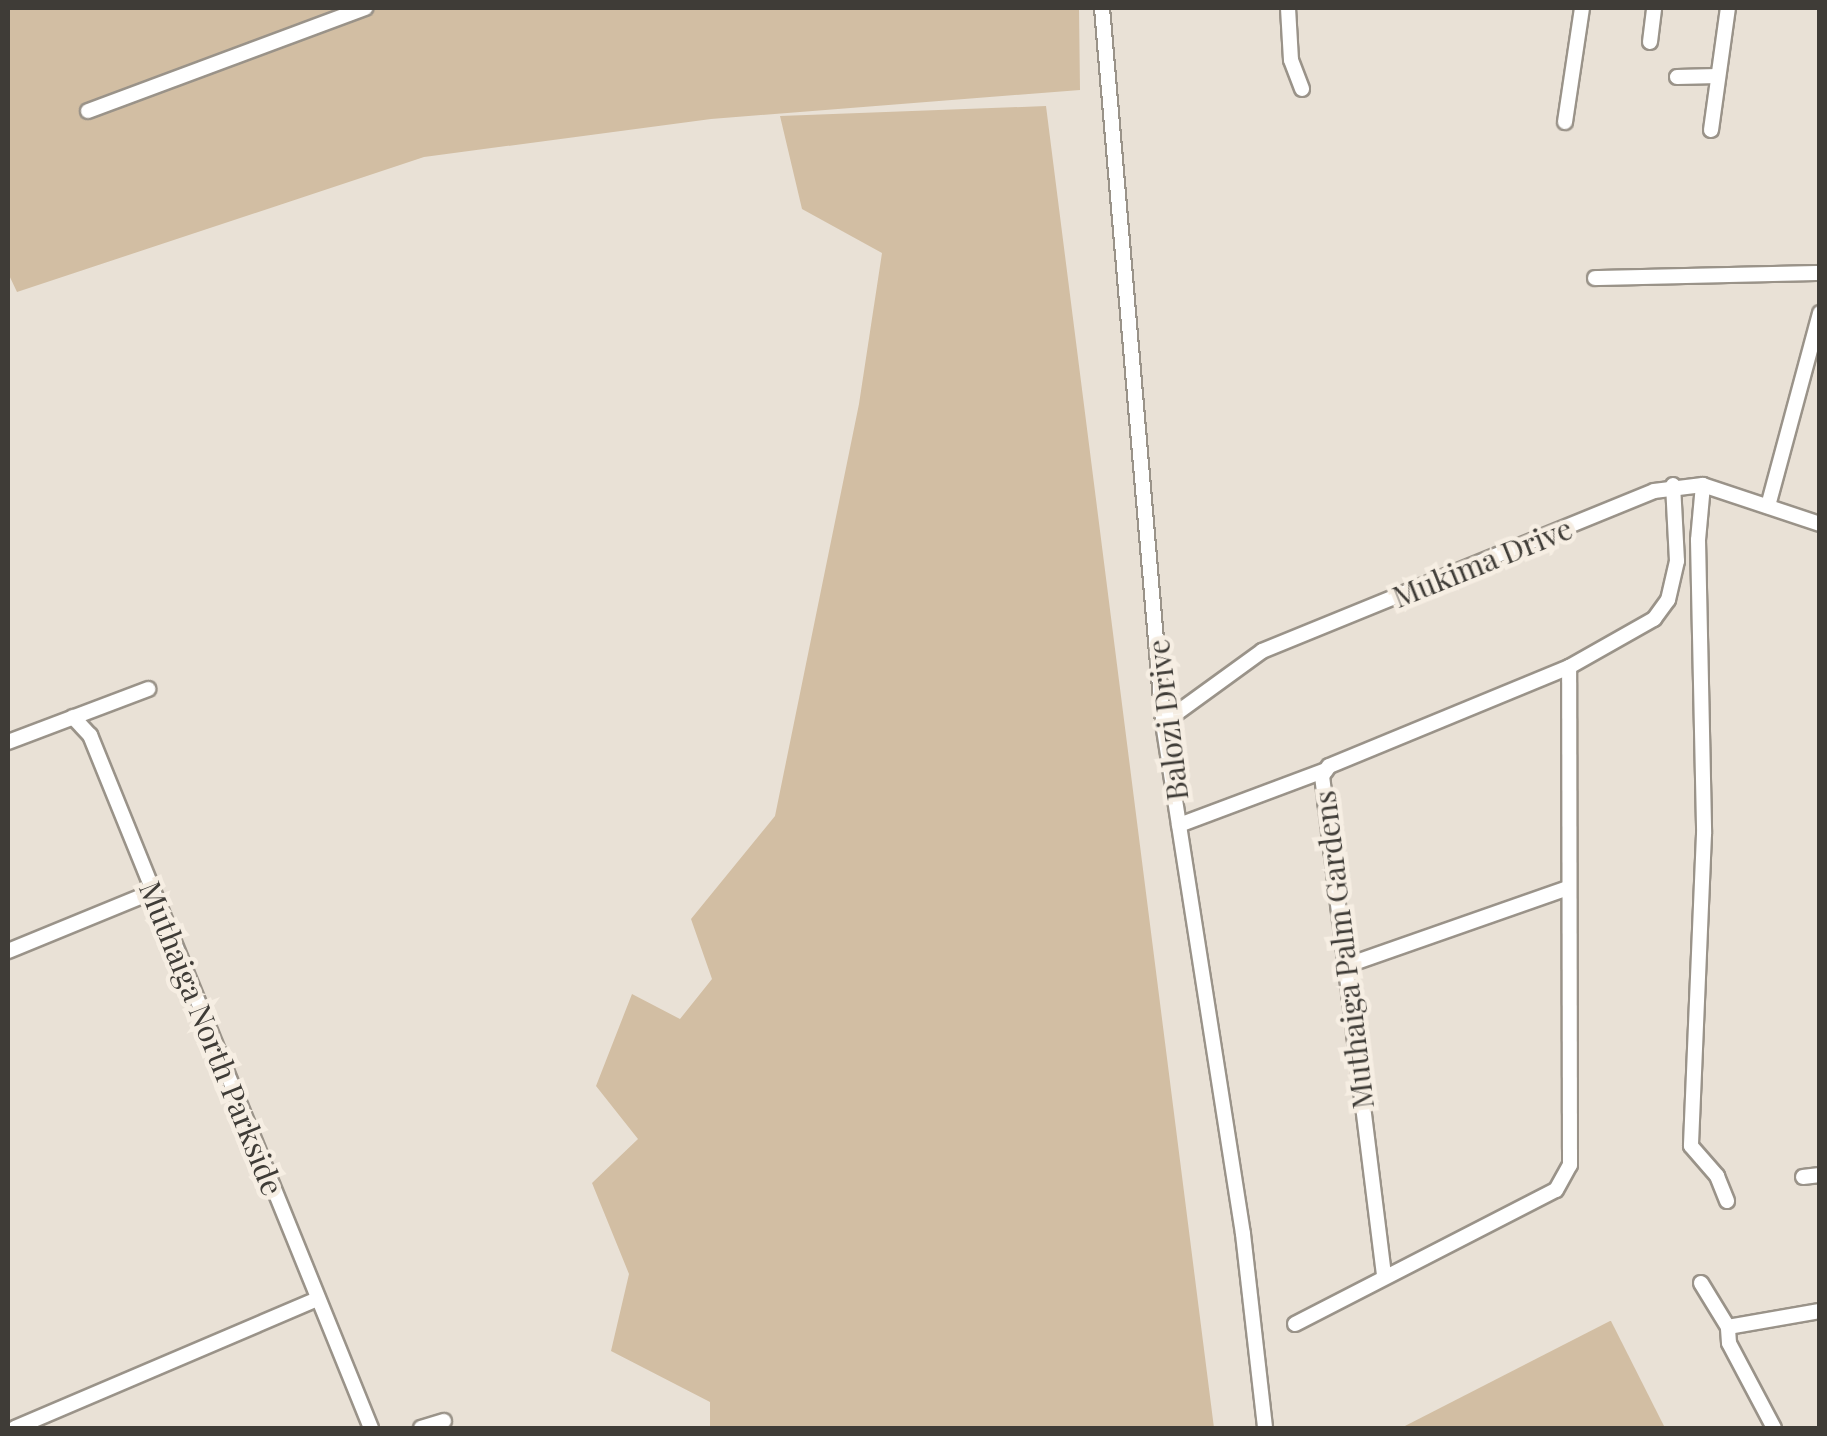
<!DOCTYPE html>
<html>
<head>
<meta charset="utf-8">
<style>
	body { margin:0 }
	#map { position:relative; width:1827px; height:1436px; overflow:hidden; background:#e9e1d6; font-family:"Playfair Display",serif }
	div>[style] { position:absolute }
	.green>* { inset:0; background:#d2bea3 }
	.roads { filter:drop-shadow(2px 0 #9a9389) drop-shadow(-2px 0 #9a9389) drop-shadow(0 2px #9a9389) drop-shadow(0 -2px #9a9389) }
	.minor>* { height:14px; margin:-7px; padding:0 7px; transform-origin:7px; border-radius:7px; background:#fff }
	span { translate:-50% -50%; white-space:nowrap; text-align:center; line-height:1.15; -webkit-text-stroke:9px #f6eee3; paint-order:stroke }
	.street-label { font-size:30px; color:#3f3c37 }
	.frame { position:absolute; inset:0; border:10px solid #3f3c37; pointer-events:none }
</style>
</head>
<body>
<div id="map">
	<div class="green">
		<div style="clip-path:polygon(8px 8px,1079px 8px,1080px 90px,711px 119px,424px 157px,17px 292px,8px 273px)"></div>
		<div style="clip-path:polygon(1046px 106px,1214px 1428px,710px 1428px,710px 1402px,611px 1351px,629px 1274px,592px 1183px,638px 1139px,596px 1086px,632px 994px,680px 1019px,712px 979px,691px 919px,775px 816px,859px 404px,882px 253px,802px 209px,780px 116px)"></div>
		<div style="clip-path:polygon(1611px 1321px,1665px 1428px,1401px 1428px,1610px 1321px)"></div>
	</div>
	<div class="roads">
		<div class="minor">
			<div style="left:1102px;top:8px;width:718px;rotate:85.12deg"></div>
			<div style="left:1163px;top:723px;width:517px;rotate:81.1deg"></div>
			<div style="left:1243px;top:1234px;width:195px;rotate:83.5deg"></div>
			<div style="left:1288px;top:8px;width:52px;rotate:86.7deg"></div>
			<div style="left:1291px;top:60px;width:31px;rotate:69deg"></div>
			<div style="left:1650px;top:42px;width:34px;rotate:-83deg"></div>
			<div style="left:1677px;top:77px;width:41px;rotate:-1.4deg"></div>
			<div style="left:88px;top:111px;width:296px;rotate:-20.4deg"></div>
			<div style="left:1565px;top:122px;width:115px;rotate:-81.5deg"></div>
			<div style="left:1711px;top:130px;width:123px;rotate:-82.1deg"></div>
			<div style="left:1595px;top:278px;width:225px;rotate:-1.3deg"></div>
			<div style="left:1703px;top:485px;width:55px;rotate:95.2deg"></div>
			<div style="left:1698px;top:540px;width:294px;rotate:88.8deg"></div>
			<div style="left:1704px;top:834px;width:312px;rotate:92.4deg"></div>
			<div style="left:1691px;top:1146px;width:40px;rotate:49deg"></div>
			<div style="left:1717px;top:1176px;width:27px;rotate:68deg"></div>
			<div style="left:1768px;top:506px;width:200px;rotate:-74.9deg"></div>
			<div style="left:73px;top:717px;width:25px;rotate:47deg"></div>
			<div style="left:90px;top:735px;width:748px;rotate:67.93deg"></div>
			<div style="left:1163px;top:723px;width:122px;rotate:-36deg"></div>
			<div style="left:1262px;top:651px;width:423px;rotate:-22.2deg"></div>
			<div style="left:1654px;top:491px;width:49px;rotate:-7deg"></div>
			<div style="left:1703px;top:485px;width:123px;rotate:18.4deg"></div>
			<div style="left:8px;top:742px;width:150px;rotate:-20.7deg"></div>
			<div style="left:1179px;top:825px;width:157px;rotate:-20.5deg"></div>
			<div style="left:8px;top:951px;width:156px;rotate:-22.3deg"></div>
			<div style="left:1342px;top:967px;width:238px;rotate:-19.3deg"></div>
			<div style="left:1803px;top:1177px;width:17px;rotate:-7deg"></div>
			<div style="left:1384px;top:1275px;width:503px;rotate:-97.08deg"></div>
			<div style="left:1322px;top:776px;width:12px;rotate:-55deg"></div>
			<div style="left:1329px;top:766px;width:260px;rotate:-22.4deg"></div>
			<div style="left:1569px;top:667px;width:98px;rotate:-29.5deg"></div>
			<div style="left:1654px;top:619px;width:24px;rotate:-54deg"></div>
			<div style="left:1668px;top:600px;width:40px;rotate:-77deg"></div>
			<div style="left:1677px;top:561px;width:76px;rotate:-93deg"></div>
			<div style="left:1701px;top:1283px;width:52px;rotate:58.5deg"></div>
			<div style="left:1295px;top:1324px;width:293px;rotate:-27.2deg"></div>
			<div style="left:1556px;top:1190px;width:29px;rotate:-61deg"></div>
			<div style="left:1570px;top:1165px;width:498px;rotate:-90.1deg"></div>
			<div style="left:15px;top:1428px;width:329px;rotate:-23.1deg"></div>
			<div style="left:421px;top:1428px;width:24px;rotate:-17deg"></div>
			<div style="left:1774px;top:1428px;width:96px;rotate:-117.9deg"></div>
			<div style="left:1729px;top:1343px;width:16px;rotate:-94deg"></div>
			<div style="left:1728px;top:1327px;width:93px;rotate:-9.9deg"></div>
		</div>
	</div>
	<div class="street-label">
		<span style="left:1482px;top:562px;rotate:-22deg">Mukima Drive</span>
		<span style="left:1167px;top:720px;rotate:-97deg">Balozi Drive</span>
		<span style="left:1343px;top:950px;rotate:-97deg">Muthaiga Palm Gardens</span>
		<span style="left:212px;top:1038px;rotate:68deg">Muthaiga North Parkside</span>
	</div>
	<div class="frame"></div>
</div>
</body>
</html>
